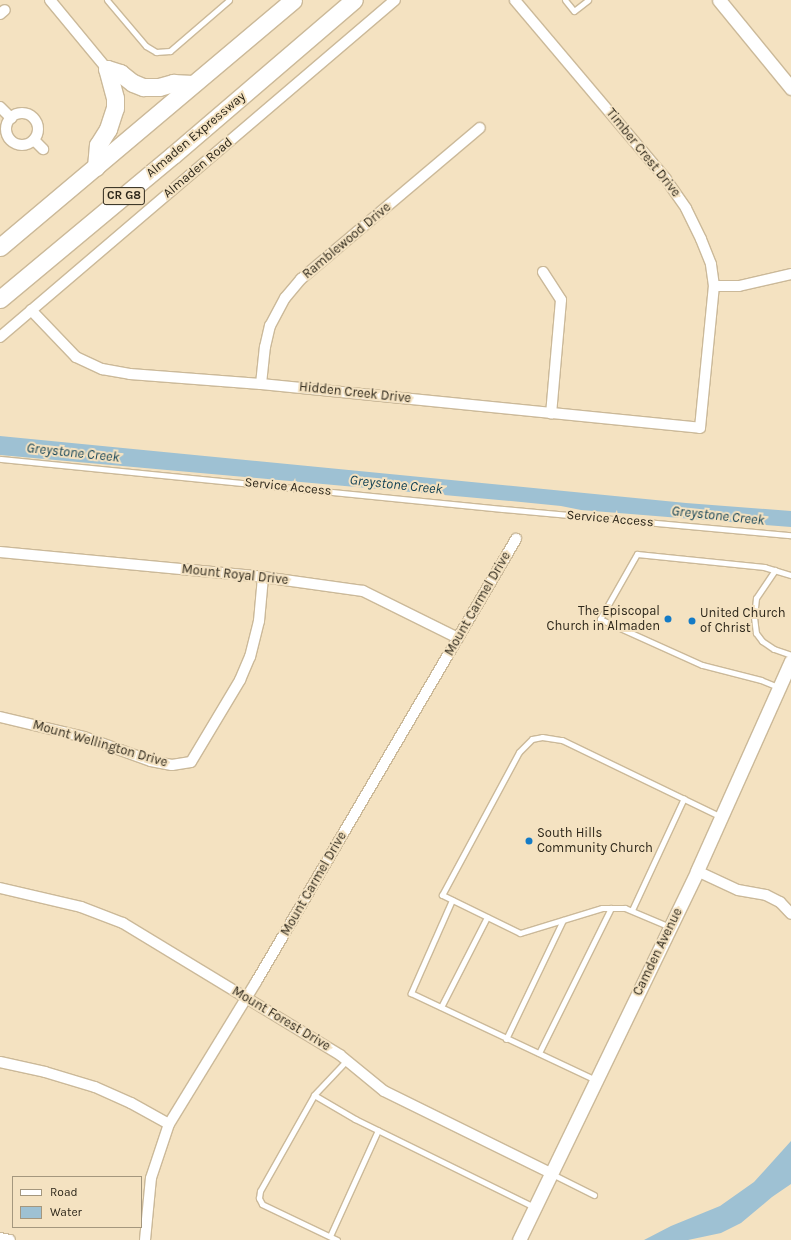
<!DOCTYPE html>
<html>
<head>
<meta charset="utf-8">
<style>
	body { margin:0 }
	#map { position:relative; width:791px; height:1240px; overflow:hidden; background:#f4e2c1; font-family:Karla,sans-serif }
	div>[style] { position:absolute }
	.water>* { inset:0; background:#9ec1d3 }
	.roads { filter:drop-shadow(1px 0 #cbb999) drop-shadow(-1px 0 #cbb999) drop-shadow(0 1px #cbb999) drop-shadow(0 -1px #cbb999) }
	.service>* { height:5px; margin:-2.5px; padding:0 2.5px; transform-origin:2.5px; border-radius:2.5px; background:#fff }
	.minor>* { height:10px; margin:-5px; padding:0 5px; transform-origin:5px; border-radius:5px; background:#fff }
	.minor>.ring { margin:-5px; padding:0; box-sizing:content-box; background:none; border:10px solid #fff; border-radius:50% }
	.tertiary>* { height:13px; margin:-6.5px; padding:0 6.5px; transform-origin:6.5px; border-radius:6.5px; background:#fff }
	.primary>* { height:17px; margin:-8.5px; padding:0 8.5px; transform-origin:8.5px; border-radius:8.5px; background:#fff }
	.dots>* { width:11px; height:11px; translate:-50% -50%; box-sizing:border-box; border:2px solid #f4e2c1; border-radius:50% }
	span { translate:-50% -50%; white-space:nowrap; text-align:center; line-height:1.15; -webkit-text-stroke:4px #f4e2c1; paint-order:stroke }
	.shield-label span { padding:1px 3px; background:#f4e2c1; border:1px solid; border-radius:3px; -webkit-text-stroke-width:0 }
	.shield-label { font-size:12px; color:#2d271a; font-weight:700 }
	.street-label { font-size:13px; color:#2d271a }
	.poi-label { font-size:13px; color:#2d271a }
	.right { translate:-100% -50%; text-align:right }
	.left { translate:0 -50%; text-align:left }
	.water-label { font-size:14px; color:#0d3e52; font-style:italic }
	.legend { position:absolute; left:12px; top:1176px; width:130px; height:52px; box-sizing:border-box; background:#f4e2c1; border:1px solid #a4977e; margin:0; padding:5px 7px; list-style:none; font-size:12px; color:#2d271a }
	.legend li { display:flex; align-items:center; gap:8px; height:20px }
	.legend b { width:20px; border:1px solid #a4977e }
</style>
</head>
<body>
<div id="map">
	<div class="water">
		<div style="clip-path:polygon(0 436px,686px 503px,791px 511px,791px 527px,581px 510px,561px 506px,511px 501px,0 455px)"></div>
		<div style="clip-path:polygon(791px 1141px,791px 1184px,772px 1197px,741px 1223px,721px 1233px,688px 1240px,644px 1240px,671px 1226px,720px 1206px,754px 1182px)"></div>
	</div>
	<div class="roads">
		<div class="service">
			<div style="left:107px;top:0;width:60px;rotate:49.7deg"></div>
			<div style="left:146px;top:46px;width:12px;rotate:31deg"></div>
			<div style="left:156px;top:52px;width:14px;rotate:-4deg"></div>
			<div style="left:170px;top:51px;width:78px;rotate:-40.8deg"></div>
			<div style="left:565px;top:0;width:14px;rotate:51deg"></div>
			<div style="left:574px;top:11px;width:18px;rotate:-38deg"></div>
			<div style="left:0;top:459px;width:505px;rotate:5.68deg"></div>
			<div style="left:503px;top:509px;width:289px;rotate:5.2deg"></div>
			<div style="left:775px;top:570px;width:34px;rotate:124deg"></div>
			<div style="left:756px;top:598px;width:19px;rotate:96deg"></div>
			<div style="left:754px;top:617px;width:16px;rotate:83deg"></div>
			<div style="left:756px;top:633px;width:10px;rotate:53deg"></div>
			<div style="left:762px;top:641px;width:14px;rotate:34deg"></div>
			<div style="left:774px;top:649px;width:18px;rotate:19deg"></div>
			<div style="left:778px;top:687px;width:18px;rotate:-158deg"></div>
			<div style="left:761px;top:680px;width:61px;rotate:-165.7deg"></div>
			<div style="left:702px;top:665px;width:112px;rotate:-155.7deg"></div>
			<div style="left:600px;top:619px;width:75px;rotate:-60.4deg"></div>
			<div style="left:637px;top:554px;width:128px;rotate:5.8deg"></div>
			<div style="left:764px;top:567px;width:28px;rotate:17deg"></div>
			<div style="left:452px;top:900px;width:102px;rotate:113.8deg"></div>
			<div style="left:411px;top:993px;width:204px;rotate:25.2deg"></div>
			<div style="left:632px;top:910px;width:123px;rotate:-65.1deg"></div>
			<div style="left:670px;top:927px;width:49px;rotate:-157.1deg"></div>
			<div style="left:625px;top:908px;width:23px;rotate:180deg"></div>
			<div style="left:602px;top:908px;width:86px;rotate:163deg"></div>
			<div style="left:520px;top:933px;width:87px;rotate:-154deg"></div>
			<div style="left:442px;top:895px;width:162px;rotate:-61.7deg"></div>
			<div style="left:519px;top:752px;width:18px;rotate:-45deg"></div>
			<div style="left:532px;top:739px;width:10px;rotate:-11deg"></div>
			<div style="left:542px;top:737px;width:20px;rotate:9deg"></div>
			<div style="left:562px;top:740px;width:177px;rotate:25.8deg"></div>
			<div style="left:441px;top:1007px;width:101px;rotate:-62.9deg"></div>
			<div style="left:506px;top:1039px;width:132px;rotate:-64.4deg"></div>
			<div style="left:539px;top:1053px;width:162px;rotate:-63.6deg"></div>
			<div style="left:314px;top:1095px;width:48px;rotate:30.3deg"></div>
			<div style="left:355px;top:1119px;width:199px;rotate:26.2deg"></div>
			<div style="left:552px;top:1174px;width:47px;rotate:26.6deg"></div>
			<div style="left:330px;top:1236px;width:116px;rotate:-65.6deg"></div>
			<div style="left:337px;top:1240px;width:83px;rotate:-154.4deg"></div>
			<div style="left:262px;top:1204px;width:7px;rotate:-117deg"></div>
			<div style="left:259px;top:1198px;width:7px;rotate:-82deg"></div>
			<div style="left:260px;top:1191px;width:110px;rotate:-60.6deg"></div>
			<div style="left:314px;top:1095px;width:48px;rotate:-46.7deg"></div>
		</div>
		<div class="minor">
			<div style="left:50px;top:0;width:89px;rotate:50.4deg"></div>
			<div style="left:0;top:14px;width:6px;rotate:-39deg"></div>
			<div style="left:0;top:107px;width:16px;rotate:45deg"></div>
			<div class="ring" style="left:6px;top:113px;width:22px;height:22px"></div>
			<div style="left:34px;top:140px;width:13px;rotate:45deg"></div>
			<div style="left:543px;top:272px;width:33px;rotate:57deg"></div>
			<div style="left:561px;top:300px;width:114px;rotate:95deg"></div>
			<div style="left:714px;top:286px;width:25px"></div>
			<div style="left:739px;top:286px;width:53px;rotate:-13deg"></div>
			<div style="left:31px;top:310px;width:65px;rotate:46.2deg"></div>
			<div style="left:76px;top:357px;width:29px;rotate:25deg"></div>
			<div style="left:102px;top:369px;width:28px;rotate:10deg"></div>
			<div style="left:130px;top:374px;width:131px;rotate:4.4deg"></div>
			<div style="left:261px;top:384px;width:441px;rotate:5.7deg"></div>
			<div style="left:700px;top:428px;width:143px;rotate:-84.4deg"></div>
			<div style="left:714px;top:286px;width:22px;rotate:-98deg"></div>
			<div style="left:711px;top:264px;width:27px;rotate:-112deg"></div>
			<div style="left:701px;top:239px;width:34px;rotate:-116deg"></div>
			<div style="left:686px;top:208px;width:35px;rotate:-125deg"></div>
			<div style="left:666px;top:179px;width:234px;rotate:-130.2deg"></div>
			<div style="left:0;top:337px;width:519px;rotate:-40.47deg"></div>
			<div style="left:261px;top:384px;width:37px;rotate:-84deg"></div>
			<div style="left:265px;top:347px;width:22px;rotate:-77deg"></div>
			<div style="left:270px;top:326px;width:32px;rotate:-62deg"></div>
			<div style="left:285px;top:298px;width:25px;rotate:-50deg"></div>
			<div style="left:301px;top:279px;width:234px;rotate:-40.2deg"></div>
			<div style="left:0;top:552px;width:264px;rotate:5.4deg"></div>
			<div style="left:263px;top:577px;width:101px;rotate:8deg"></div>
			<div style="left:363px;top:591px;width:106px;rotate:26.3deg"></div>
			<div style="left:0;top:717px;width:86px;rotate:13.4deg"></div>
			<div style="left:84px;top:737px;width:71px;rotate:19.7deg"></div>
			<div style="left:151px;top:761px;width:21px;rotate:11deg"></div>
			<div style="left:172px;top:765px;width:19px;rotate:-9deg"></div>
			<div style="left:191px;top:762px;width:96px;rotate:-59.1deg"></div>
			<div style="left:240px;top:680px;width:25px;rotate:-67deg"></div>
			<div style="left:250px;top:657px;width:37px;rotate:-76deg"></div>
			<div style="left:259px;top:621px;width:44px;rotate:-84.8deg"></div>
			<div style="left:697px;top:871px;width:45px;rotate:24.9deg"></div>
			<div style="left:738px;top:890px;width:28px;rotate:10deg"></div>
			<div style="left:766px;top:895px;width:16px;rotate:27deg"></div>
			<div style="left:780px;top:902px;width:16px;rotate:47deg"></div>
			<div style="left:0;top:888px;width:83px;rotate:13.2deg"></div>
			<div style="left:81px;top:907px;width:45px;rotate:20.9deg"></div>
			<div style="left:123px;top:923px;width:254px;rotate:31.3deg"></div>
			<div style="left:340px;top:1055px;width:57px;rotate:39.3deg"></div>
			<div style="left:384px;top:1091px;width:186px;rotate:26.2deg"></div>
			<div style="left:0;top:1062px;width:46px;rotate:12.5deg"></div>
			<div style="left:45px;top:1072px;width:52px;rotate:16.7deg"></div>
			<div style="left:95px;top:1087px;width:39px;rotate:24deg"></div>
			<div style="left:131px;top:1103px;width:43px;rotate:28.9deg"></div>
			<div style="left:0;top:1238px;width:10px;rotate:11deg"></div>
			<div style="left:145px;top:1240px;width:62px;rotate:-84.5deg"></div>
			<div style="left:151px;top:1178px;width:57px;rotate:-71.6deg"></div>
			<div style="left:169px;top:1124px;width:167px;rotate:-58.5deg"></div>
			<div style="left:256px;top:982px;width:514px;rotate:-59.59deg"></div>
		</div>
		<div class="tertiary">
			<div style="left:719px;top:0;width:114px;rotate:50.7deg"></div>
			<div style="left:519px;top:1240px;width:410px;rotate:-64.2deg"></div>
			<div style="left:697px;top:871px;width:230px;rotate:-65.9deg"></div>
		</div>
		<div class="primary">
			<div style="left:107px;top:69px;width:14px;rotate:17deg"></div>
			<div style="left:120px;top:73px;width:16px;rotate:38deg"></div>
			<div style="left:133px;top:83px;width:11px;rotate:22deg"></div>
			<div style="left:143px;top:87px;width:16px"></div>
			<div style="left:159px;top:87px;width:15px;rotate:-16deg"></div>
			<div style="left:173px;top:83px;width:19px;rotate:3deg"></div>
			<div style="left:96px;top:167px;width:22px;rotate:-85deg"></div>
			<div style="left:98px;top:145px;width:19px;rotate:-58deg"></div>
			<div style="left:108px;top:129px;width:22px;rotate:-72deg"></div>
			<div style="left:115px;top:108px;width:10px;rotate:-90deg"></div>
			<div style="left:115px;top:98px;width:30px;rotate:-105deg"></div>
			<div style="left:0;top:247px;width:383px;rotate:-40.1deg"></div>
			<div style="left:0;top:299px;width:225px;rotate:-39.8deg"></div>
			<div style="left:173px;top:155px;width:238px;rotate:-40.6deg"></div>
		</div>
	</div>
	<div class="dots">
		<div style="left:668px;top:619px;background:#147bc6"></div>
		<div style="left:692px;top:621px;background:#147bc6"></div>
		<div style="left:529px;top:841px;background:#147bc6"></div>
	</div>
	<div class="shield-label">
		<span style="left:124px;top:196px">CR G8</span>
	</div>
	<div class="street-label">
		<span style="left:196px;top:135px;rotate:-40deg">Almaden Expressway</span>
		<span style="left:643px;top:153px;rotate:51deg">Timber Crest Drive</span>
		<span style="left:198px;top:168px;rotate:-40deg">Almaden Road</span>
		<span style="left:347px;top:241px;rotate:-40deg">Ramblewood Drive</span>
		<span style="left:355px;top:393px;rotate:6deg">Hidden Creek Drive</span>
		<span style="left:288px;top:487px;rotate:6deg">Service Access</span>
		<span style="left:610px;top:519px;rotate:5deg">Service Access</span>
		<span style="left:235px;top:575px;rotate:6deg">Mount Royal Drive</span>
		<span style="left:478px;top:604px;rotate:-60deg">Mount Carmel Drive</span>
		<span style="left:100px;top:744px;rotate:16deg">Mount Wellington Drive</span>
		<span style="left:314px;top:884px;rotate:-60deg">Mount Carmel Drive</span>
		<span style="left:658px;top:952px;rotate:-64deg">Camden Avenue</span>
		<span style="left:281px;top:1019px;rotate:31deg">Mount Forest Drive</span>
	</div>
	<div class="poi-label">
		<span class="right" style="left:660px;top:619px">The Episcopal<br>Church in Almaden</span>
		<span class="left" style="left:700px;top:621px">United Church<br>of Christ</span>
		<span class="left" style="left:537px;top:841px">South Hills<br>Community Church</span>
	</div>
	<div class="water-label">
		<span style="left:73px;top:453px;rotate:6deg">Greystone Creek</span>
		<span style="left:396px;top:485px;rotate:6deg">Greystone Creek</span>
		<span style="left:718px;top:516px;rotate:6deg">Greystone Creek</span>
	</div>
	<ul class="legend">
	<li><b style="height:5px;background:#fff"></b>Road</li>
	<li><b style="height:11px;background:#9ec1d3"></b>Water</li>
	</ul>
</div>
</body>
</html>
